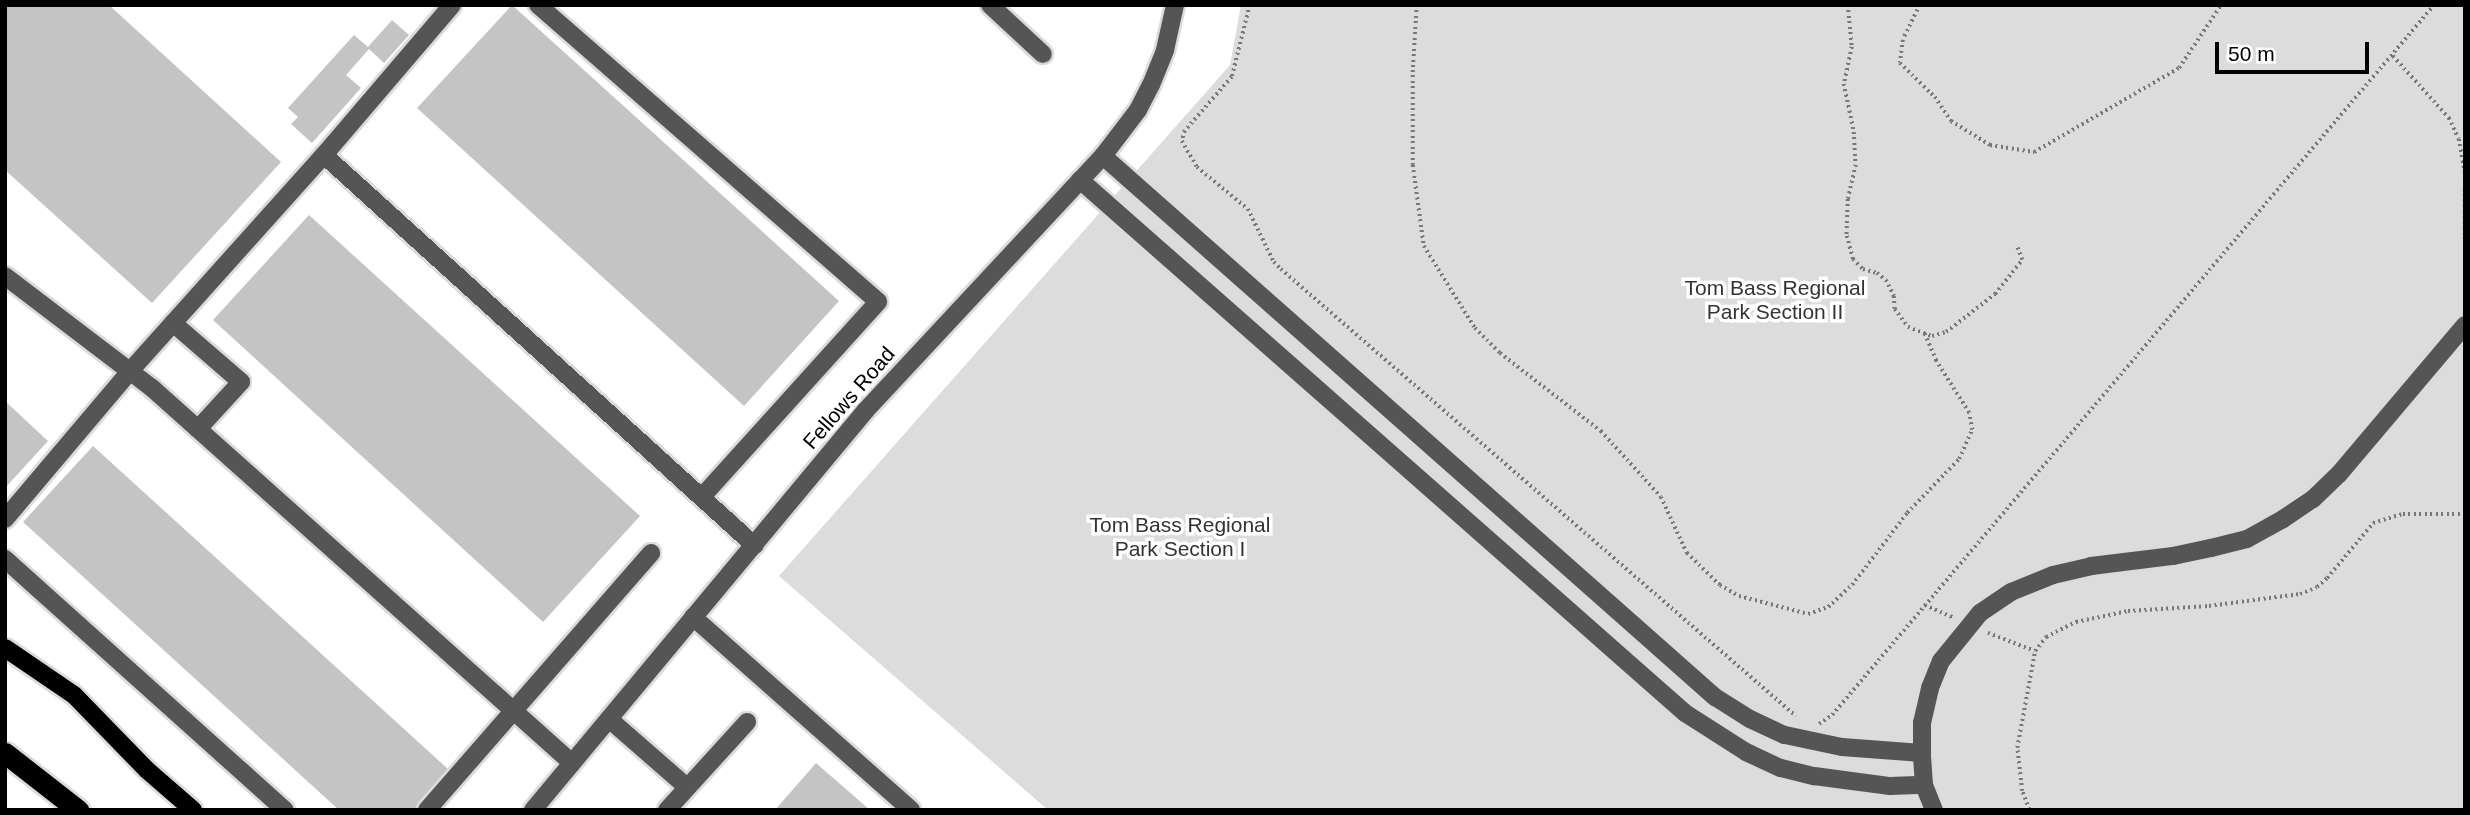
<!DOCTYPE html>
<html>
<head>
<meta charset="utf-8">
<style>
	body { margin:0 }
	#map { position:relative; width:2470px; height:815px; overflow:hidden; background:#fff; font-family:Arial,sans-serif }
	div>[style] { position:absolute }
	.green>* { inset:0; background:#dcdcdc }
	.building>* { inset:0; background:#c4c4c4 }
	.path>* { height:3.5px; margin-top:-1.75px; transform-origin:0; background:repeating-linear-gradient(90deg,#777 0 2px,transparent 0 5.5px) }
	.roads { filter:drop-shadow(2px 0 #dbdbdb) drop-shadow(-2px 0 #dbdbdb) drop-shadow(0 2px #dbdbdb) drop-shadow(0 -2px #dbdbdb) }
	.minor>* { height:18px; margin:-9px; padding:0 9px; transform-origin:9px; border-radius:9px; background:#555 }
	.major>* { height:18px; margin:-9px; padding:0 9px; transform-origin:9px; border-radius:9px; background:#000 }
	.highway>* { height:21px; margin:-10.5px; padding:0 10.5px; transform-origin:10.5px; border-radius:10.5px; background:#000 }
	span { translate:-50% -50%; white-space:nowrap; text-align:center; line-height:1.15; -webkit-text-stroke:7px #fff; paint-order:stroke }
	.park-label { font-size:21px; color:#333 }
	.street-label { font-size:21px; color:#000 }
	.frame { position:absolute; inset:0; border:7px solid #000; pointer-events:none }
	.scale { position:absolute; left:2215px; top:42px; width:154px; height:32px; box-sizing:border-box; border:4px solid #000; border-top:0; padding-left:9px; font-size:21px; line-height:24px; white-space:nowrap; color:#000; -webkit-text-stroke:5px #fff; paint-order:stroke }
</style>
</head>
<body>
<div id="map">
	<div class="green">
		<div style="clip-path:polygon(1241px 5px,2465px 5px,2465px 810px,1048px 810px,779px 576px,1230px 65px)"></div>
	</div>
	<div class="building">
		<div style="clip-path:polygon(5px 5px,109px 5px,281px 162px,152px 303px,5px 170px)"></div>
		<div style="clip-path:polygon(512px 5px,839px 301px,744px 406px,417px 108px)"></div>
		<div style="clip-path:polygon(392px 20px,409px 35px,384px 63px,369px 49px,346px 75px,361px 88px,312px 143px,291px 124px,298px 117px,288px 108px,354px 35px,368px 47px)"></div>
		<div style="clip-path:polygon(309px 215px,640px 516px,543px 622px,213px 320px)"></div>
		<div style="clip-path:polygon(5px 401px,48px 441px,5px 488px)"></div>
		<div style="clip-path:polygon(93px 446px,448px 769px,416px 810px,339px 810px,23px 522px)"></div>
		<div style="clip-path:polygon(816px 763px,870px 810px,775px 810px)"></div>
	</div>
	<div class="path">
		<div style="left:1250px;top:5px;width:74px;rotate:104deg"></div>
		<div style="left:1232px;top:77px;width:72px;rotate:131deg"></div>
		<div style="left:1185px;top:131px;width:10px;rotate:107deg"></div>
		<div style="left:1182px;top:141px;width:30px;rotate:60deg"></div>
		<div style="left:1197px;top:167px;width:66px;rotate:39.5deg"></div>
		<div style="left:1248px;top:209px;width:59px;rotate:63.9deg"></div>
		<div style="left:1274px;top:262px;width:10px;rotate:45deg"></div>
		<div style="left:1281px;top:269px;width:682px;rotate:40.96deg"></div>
		<div style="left:1417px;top:5px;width:65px;rotate:93.5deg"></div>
		<div style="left:1413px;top:70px;width:95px;rotate:90deg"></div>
		<div style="left:1413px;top:165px;width:82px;rotate:82.3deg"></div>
		<div style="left:1424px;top:246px;width:97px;rotate:58.1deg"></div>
		<div style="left:1475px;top:328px;width:35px;rotate:45deg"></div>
		<div style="left:1500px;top:353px;width:128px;rotate:37.7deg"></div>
		<div style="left:1601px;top:431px;width:89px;rotate:47.7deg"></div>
		<div style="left:1661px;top:497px;width:62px;rotate:65.1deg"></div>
		<div style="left:1687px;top:553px;width:46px;rotate:44.1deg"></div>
		<div style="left:1720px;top:585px;width:22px;rotate:30deg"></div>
		<div style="left:1739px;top:596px;width:71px;rotate:14.6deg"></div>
		<div style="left:1808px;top:614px;width:21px;rotate:-19deg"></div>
		<div style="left:1828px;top:607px;width:33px;rotate:-43deg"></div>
		<div style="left:1852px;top:585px;width:91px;rotate:-52.6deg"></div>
		<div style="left:1907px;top:513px;width:75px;rotate:-46.1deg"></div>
		<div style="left:1959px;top:459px;width:32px;rotate:-66deg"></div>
		<div style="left:1972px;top:430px;width:17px;rotate:-100deg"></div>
		<div style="left:1969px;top:413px;width:62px;rotate:-122.4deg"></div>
		<div style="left:1936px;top:361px;width:30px;rotate:-113deg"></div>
		<div style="left:1848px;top:5px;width:42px;rotate:84.6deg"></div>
		<div style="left:1852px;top:47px;width:38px;rotate:102deg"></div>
		<div style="left:1844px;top:84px;width:49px;rotate:78.2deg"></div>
		<div style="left:1854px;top:132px;width:33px;rotate:87deg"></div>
		<div style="left:1856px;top:165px;width:35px;rotate:103deg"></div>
		<div style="left:1848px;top:199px;width:37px;rotate:92deg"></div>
		<div style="left:1847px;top:236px;width:24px;rotate:75deg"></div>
		<div style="left:1853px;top:259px;width:14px;rotate:45deg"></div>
		<div style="left:1863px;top:269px;width:15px;rotate:16deg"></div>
		<div style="left:1877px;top:273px;width:11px;rotate:38deg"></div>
		<div style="left:1886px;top:280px;width:18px;rotate:63deg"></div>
		<div style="left:1894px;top:296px;width:13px;rotate:86deg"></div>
		<div style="left:1895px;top:309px;width:22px;rotate:54deg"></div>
		<div style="left:1908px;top:327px;width:26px;rotate:21deg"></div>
		<div style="left:1932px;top:336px;width:15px;rotate:-16deg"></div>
		<div style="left:1946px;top:332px;width:62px;rotate:-37.8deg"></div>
		<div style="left:1995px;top:294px;width:43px;rotate:-51.5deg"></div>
		<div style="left:2022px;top:260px;width:14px;rotate:-111deg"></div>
		<div style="left:1920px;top:5px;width:39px;rotate:116deg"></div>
		<div style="left:1903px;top:40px;width:23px;rotate:97deg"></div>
		<div style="left:1900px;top:63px;width:49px;rotate:44.2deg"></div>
		<div style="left:1935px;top:97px;width:29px;rotate:56deg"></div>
		<div style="left:1951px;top:121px;width:46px;rotate:31.6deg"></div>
		<div style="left:1990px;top:145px;width:45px;rotate:9deg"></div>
		<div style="left:2034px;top:152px;width:168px;rotate:-30.1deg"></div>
		<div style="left:2179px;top:68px;width:76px;rotate:-56.3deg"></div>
		<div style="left:2393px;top:56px;width:84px;rotate:47.9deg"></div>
		<div style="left:2449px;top:118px;width:23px;rotate:65deg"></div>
		<div style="left:2459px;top:139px;width:35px;rotate:80deg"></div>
		<div style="left:2465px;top:189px;width:50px;rotate:90deg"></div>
		<div style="left:1925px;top:605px;width:30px;rotate:24deg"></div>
		<div style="left:1988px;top:633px;width:50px;rotate:21deg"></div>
		<div style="left:1819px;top:724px;width:16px;rotate:-35deg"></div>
		<div style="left:1832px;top:715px;width:931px;rotate:-49.71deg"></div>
		<div style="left:2029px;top:810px;width:20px;rotate:-110deg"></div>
		<div style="left:2022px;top:791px;width:43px;rotate:-96.6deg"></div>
		<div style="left:2017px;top:748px;width:99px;rotate:-79.5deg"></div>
		<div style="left:2035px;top:651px;width:18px;rotate:-52deg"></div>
		<div style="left:2046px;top:637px;width:34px;rotate:-27deg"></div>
		<div style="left:2076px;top:622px;width:53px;rotate:-11.9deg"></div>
		<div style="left:2128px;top:611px;width:81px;rotate:-3.5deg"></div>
		<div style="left:2209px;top:606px;width:92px;rotate:-7.5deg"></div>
		<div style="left:2300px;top:594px;width:18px;rotate:-22deg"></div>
		<div style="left:2317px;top:587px;width:13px;rotate:-42deg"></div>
		<div style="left:2327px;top:578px;width:72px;rotate:-50.1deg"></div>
		<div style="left:2373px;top:523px;width:31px;rotate:-17deg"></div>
		<div style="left:2403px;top:514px;width:62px"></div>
	</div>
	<div class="roads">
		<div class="minor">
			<div style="left:538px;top:5px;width:451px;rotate:41.1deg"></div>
			<div style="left:878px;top:302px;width:263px;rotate:132.1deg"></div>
			<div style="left:990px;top:5px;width:72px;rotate:42.8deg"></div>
			<div style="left:324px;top:155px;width:197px;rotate:-49.5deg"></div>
			<div style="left:1103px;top:156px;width:817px;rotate:41.48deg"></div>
			<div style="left:1715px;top:697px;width:41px;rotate:32.2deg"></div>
			<div style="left:1750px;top:719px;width:38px;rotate:25deg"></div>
			<div style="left:1785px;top:735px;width:58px;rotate:11.9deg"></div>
			<div style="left:1842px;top:747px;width:80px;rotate:4.3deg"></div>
			<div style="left:1080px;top:180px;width:806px;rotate:41.38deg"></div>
			<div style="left:1685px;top:713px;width:72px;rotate:32.6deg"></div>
			<div style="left:1746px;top:752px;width:38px;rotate:25deg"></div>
			<div style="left:1781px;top:768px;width:34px;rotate:14deg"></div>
			<div style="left:1814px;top:776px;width:77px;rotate:7.5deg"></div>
			<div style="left:1890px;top:786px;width:34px;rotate:-2deg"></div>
			<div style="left:5px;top:276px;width:185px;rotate:37.3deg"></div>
			<div style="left:152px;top:388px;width:563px;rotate:41.76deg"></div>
			<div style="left:173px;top:323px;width:90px;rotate:40.9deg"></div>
			<div style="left:241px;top:382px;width:64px;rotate:132.5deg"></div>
			<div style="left:5px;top:519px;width:194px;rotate:-49.8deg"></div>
			<div style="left:130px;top:371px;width:290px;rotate:-48.1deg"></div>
			<div style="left:324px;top:155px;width:581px;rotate:42.21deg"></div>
			<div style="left:5px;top:559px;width:376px;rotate:41.9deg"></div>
			<div style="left:693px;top:617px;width:291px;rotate:41.5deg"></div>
			<div style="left:609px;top:719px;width:103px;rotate:41.1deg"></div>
			<div style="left:427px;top:810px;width:341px;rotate:-48.9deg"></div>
			<div style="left:533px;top:810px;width:520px;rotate:-50.22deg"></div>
			<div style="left:866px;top:410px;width:347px;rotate:-47deg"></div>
			<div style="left:1103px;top:156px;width:58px;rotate:-52.7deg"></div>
			<div style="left:1138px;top:110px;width:28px;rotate:-63deg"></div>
			<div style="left:1151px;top:85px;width:38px;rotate:-68deg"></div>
			<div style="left:1165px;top:50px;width:46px;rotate:-77.5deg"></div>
			<div style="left:667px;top:810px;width:119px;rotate:-47.7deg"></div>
			<div style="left:1934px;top:810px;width:27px;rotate:-112deg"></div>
			<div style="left:1924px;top:785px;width:32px;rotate:-94deg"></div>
			<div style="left:1922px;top:753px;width:30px;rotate:-90deg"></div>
			<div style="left:1922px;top:723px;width:36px;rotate:-77deg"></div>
			<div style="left:1930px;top:688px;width:29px;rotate:-68deg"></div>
			<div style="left:1941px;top:661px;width:62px;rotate:-50.9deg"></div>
			<div style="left:1980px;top:613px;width:37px;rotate:-34deg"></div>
			<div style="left:2011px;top:592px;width:45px;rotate:-22deg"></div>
			<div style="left:2053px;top:575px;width:39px;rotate:-13deg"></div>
			<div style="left:2091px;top:566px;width:83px;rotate:-7deg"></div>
			<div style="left:2173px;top:556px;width:39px;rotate:-12deg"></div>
			<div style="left:2211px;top:548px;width:37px;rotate:-14deg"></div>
			<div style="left:2247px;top:539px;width:41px;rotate:-29.1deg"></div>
			<div style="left:2283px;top:519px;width:36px;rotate:-34deg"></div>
			<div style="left:2313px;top:499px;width:36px;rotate:-44deg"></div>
			<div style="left:2339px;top:474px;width:195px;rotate:-49.8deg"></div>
		</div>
		<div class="major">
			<div style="left:5px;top:648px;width:83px;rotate:34.3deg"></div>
			<div style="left:74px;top:695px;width:105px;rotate:45.8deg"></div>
			<div style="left:147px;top:770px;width:61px;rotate:41deg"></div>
		</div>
		<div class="highway">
			<div style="left:5px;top:753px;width:93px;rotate:38deg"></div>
		</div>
	</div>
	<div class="park-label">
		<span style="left:1775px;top:300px">Tom Bass Regional<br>Park Section II</span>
		<span style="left:1180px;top:537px">Tom Bass Regional<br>Park Section I</span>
	</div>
	<div class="street-label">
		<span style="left:849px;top:398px;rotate:-49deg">Fellows Road</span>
	</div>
	<div class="frame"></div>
	<div class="scale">50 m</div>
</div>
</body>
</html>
